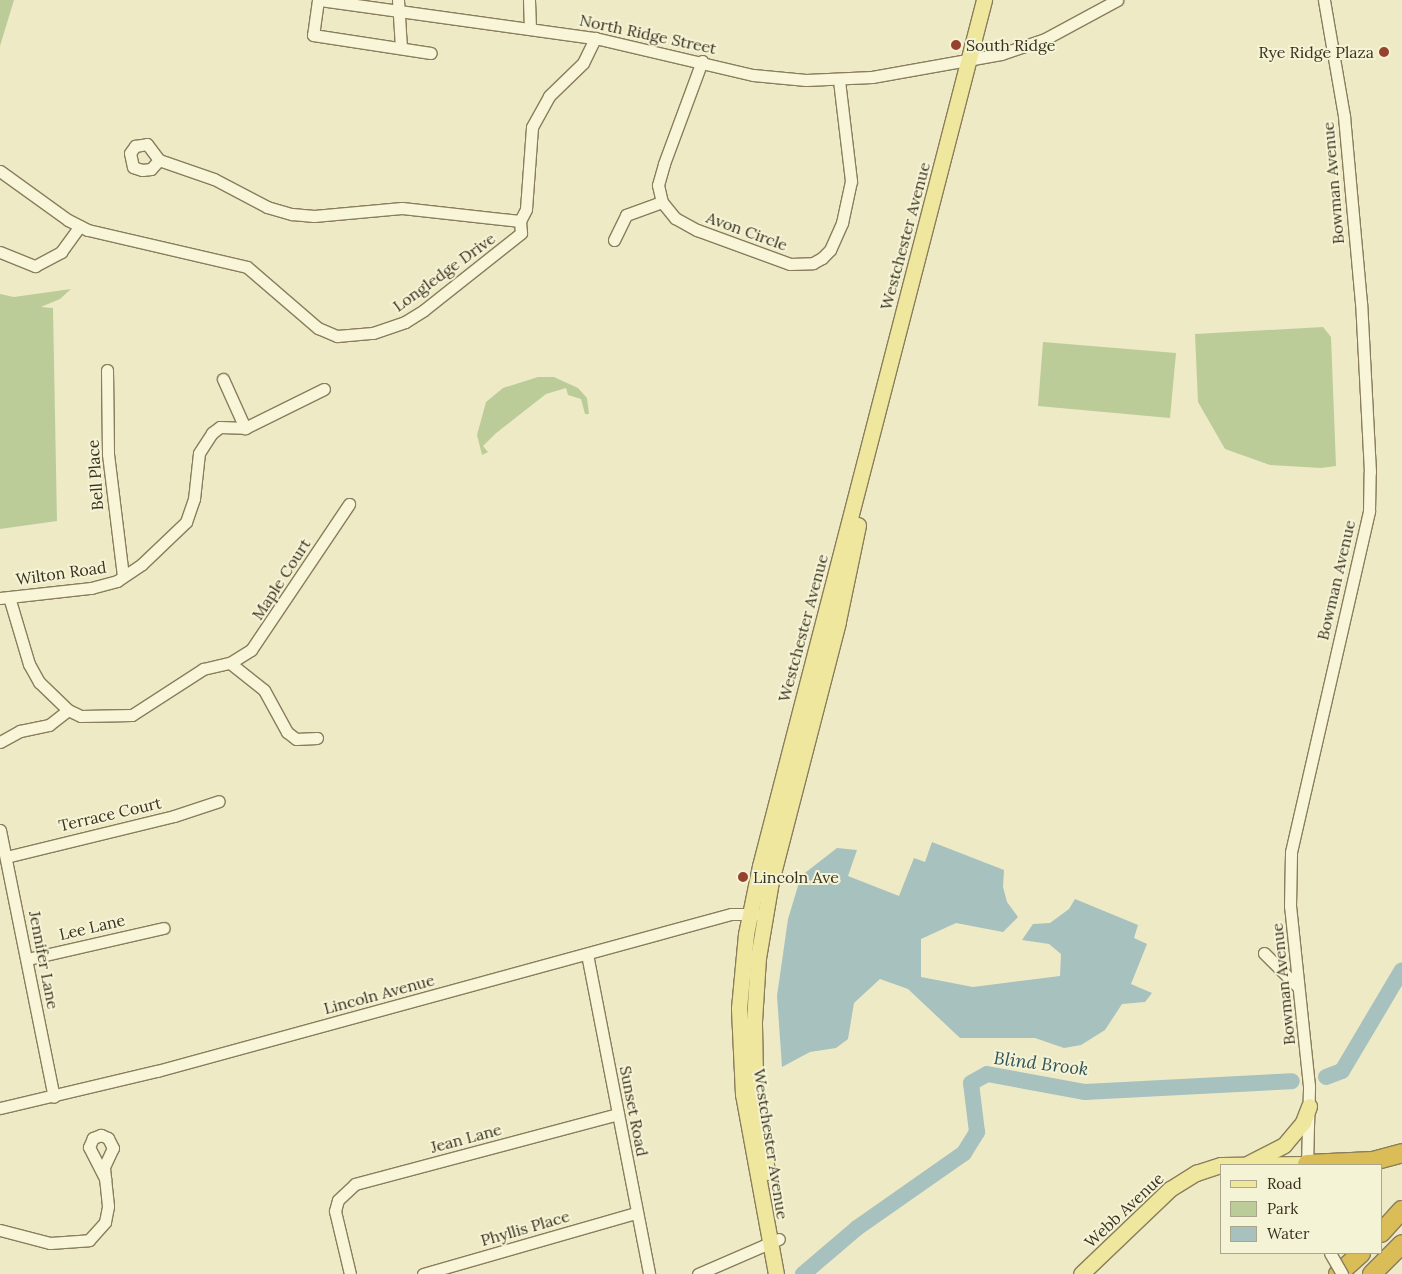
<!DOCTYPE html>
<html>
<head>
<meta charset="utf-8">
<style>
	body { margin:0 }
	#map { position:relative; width:1402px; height:1274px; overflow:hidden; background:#eeeac6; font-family:Lora,serif }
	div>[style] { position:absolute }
	.green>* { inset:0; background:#bccc99 }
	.water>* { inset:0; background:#a7c1bf }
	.river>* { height:16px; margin:-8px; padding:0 8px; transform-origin:8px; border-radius:8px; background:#a7c1bf }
	.roads { filter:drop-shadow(1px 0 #897d5c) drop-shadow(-1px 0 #897d5c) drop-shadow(0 1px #897d5c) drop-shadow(0 -1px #897d5c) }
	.minor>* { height:11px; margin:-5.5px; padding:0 5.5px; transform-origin:5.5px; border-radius:5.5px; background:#f8f5d9 }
	.major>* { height:15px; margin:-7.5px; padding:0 7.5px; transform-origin:7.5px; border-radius:7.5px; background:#f0e79e }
	.highway>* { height:18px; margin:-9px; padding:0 9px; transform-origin:9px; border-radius:9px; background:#dbbd58 }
	.bridges { filter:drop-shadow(1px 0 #897d5c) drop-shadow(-1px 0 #897d5c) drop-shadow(0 1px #897d5c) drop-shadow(0 -1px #897d5c) }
	.minor-bridge>* { height:11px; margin:-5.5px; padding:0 5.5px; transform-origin:5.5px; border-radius:5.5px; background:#f8f5d9 }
	.dots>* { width:14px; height:14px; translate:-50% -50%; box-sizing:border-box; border:2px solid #f5f3d5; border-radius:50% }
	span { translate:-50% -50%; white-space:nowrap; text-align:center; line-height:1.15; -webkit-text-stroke:4px #f5f3d5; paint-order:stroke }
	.street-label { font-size:16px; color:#39311f }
	.poi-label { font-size:16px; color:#39311f }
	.left { translate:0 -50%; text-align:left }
	.right { translate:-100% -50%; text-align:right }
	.water-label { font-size:18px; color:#2f5359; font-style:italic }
	.legend { position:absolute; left:1220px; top:1164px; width:162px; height:90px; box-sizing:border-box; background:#f5f3d5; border:1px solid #aaa58c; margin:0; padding:6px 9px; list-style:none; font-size:15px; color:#39311f }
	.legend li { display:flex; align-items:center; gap:10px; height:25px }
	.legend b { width:25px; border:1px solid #aaa58c }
</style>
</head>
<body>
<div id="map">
	<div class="green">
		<div style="clip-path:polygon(0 0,14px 0,0 46px)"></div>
		<div style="clip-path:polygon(71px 289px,60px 299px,41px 307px,53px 308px,57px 521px,0 529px,0 294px,14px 297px)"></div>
		<div style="clip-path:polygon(1323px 327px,1331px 337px,1336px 466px,1321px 468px,1270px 465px,1225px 449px,1198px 402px,1195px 334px)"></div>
		<div style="clip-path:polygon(1043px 342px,1176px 353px,1170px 418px,1038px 406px)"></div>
		<div style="clip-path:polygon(538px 377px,554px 377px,578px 388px,587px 398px,589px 414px,585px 414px,581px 399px,568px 395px,566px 388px,546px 394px,495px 434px,483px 446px,488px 452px,482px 455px,477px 435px,486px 402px,503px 388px)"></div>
	</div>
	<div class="water">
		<div style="clip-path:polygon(932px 842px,1004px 870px,1003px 887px,1007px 902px,1018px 917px,1003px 932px,956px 923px,921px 939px,921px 977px,973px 987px,1060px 976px,1061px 954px,1049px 944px,1022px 940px,1033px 924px,1050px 923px,1069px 909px,1075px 899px,1138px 925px,1134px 938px,1147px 944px,1131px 984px,1152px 993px,1145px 1002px,1122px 1004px,1105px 1030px,1081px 1045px,1064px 1048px,1035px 1038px,960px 1038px,908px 989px,880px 979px,854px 1003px,848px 1039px,836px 1048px,810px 1052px,782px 1067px,777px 996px,788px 919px,801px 876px,837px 848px,857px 850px,848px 876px,899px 896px,914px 858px,925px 862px)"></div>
	</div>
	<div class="river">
		<div style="left:1326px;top:1077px;width:17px;rotate:-21deg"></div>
		<div style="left:1342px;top:1071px;width:117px;rotate:-59.3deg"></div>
		<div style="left:803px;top:1274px;width:71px;rotate:-40.4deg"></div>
		<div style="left:857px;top:1228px;width:131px;rotate:-35deg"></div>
		<div style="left:964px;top:1153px;width:25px;rotate:-58deg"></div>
		<div style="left:977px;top:1132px;width:49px;rotate:-97deg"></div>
		<div style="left:971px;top:1083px;width:18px;rotate:-29deg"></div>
		<div style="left:987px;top:1074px;width:100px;rotate:10.4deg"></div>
		<div style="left:1085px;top:1092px;width:207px;rotate:-3deg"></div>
	</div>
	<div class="roads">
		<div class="minor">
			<div style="left:318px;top:0;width:35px;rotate:98deg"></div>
			<div style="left:313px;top:35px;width:119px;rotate:8.7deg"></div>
			<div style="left:320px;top:0;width:278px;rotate:7.9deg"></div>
			<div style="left:595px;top:38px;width:162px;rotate:13.2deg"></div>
			<div style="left:753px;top:75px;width:53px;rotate:5.4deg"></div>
			<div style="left:806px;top:80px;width:66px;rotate:-2.6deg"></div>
			<div style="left:872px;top:77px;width:131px;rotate:-10.1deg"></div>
			<div style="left:1001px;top:54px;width:46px;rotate:-18.8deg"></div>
			<div style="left:1045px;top:39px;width:82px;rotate:-28.4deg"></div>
			<div style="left:398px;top:0;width:48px;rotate:86.4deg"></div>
			<div style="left:529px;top:0;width:29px;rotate:88deg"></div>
			<div style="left:702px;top:61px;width:110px;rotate:110.3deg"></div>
			<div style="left:664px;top:164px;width:22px;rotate:106deg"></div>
			<div style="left:658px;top:185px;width:17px;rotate:77deg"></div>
			<div style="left:662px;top:202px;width:21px;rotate:51deg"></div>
			<div style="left:675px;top:218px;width:25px;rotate:29deg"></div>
			<div style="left:697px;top:230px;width:99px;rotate:20.1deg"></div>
			<div style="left:790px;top:264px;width:23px;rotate:-2deg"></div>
			<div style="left:813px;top:263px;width:10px;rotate:-29deg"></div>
			<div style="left:822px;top:258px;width:11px;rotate:-45deg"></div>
			<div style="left:830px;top:250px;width:30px;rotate:-66deg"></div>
			<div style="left:842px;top:223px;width:43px;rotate:-77.9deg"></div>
			<div style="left:851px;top:181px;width:102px;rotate:-96.8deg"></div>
			<div style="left:159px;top:160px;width:12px;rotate:132deg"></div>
			<div style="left:151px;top:169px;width:9px;rotate:174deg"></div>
			<div style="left:142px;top:170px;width:9px;rotate:-162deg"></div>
			<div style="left:133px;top:167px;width:14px;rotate:-102deg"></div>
			<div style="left:130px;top:153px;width:9px;rotate:-54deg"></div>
			<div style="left:135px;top:146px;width:12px;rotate:-9deg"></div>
			<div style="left:147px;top:144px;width:20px;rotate:53deg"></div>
			<div style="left:159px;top:160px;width:58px;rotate:19.1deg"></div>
			<div style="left:214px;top:179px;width:60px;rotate:27.8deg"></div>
			<div style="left:267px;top:207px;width:26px;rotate:16deg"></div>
			<div style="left:292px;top:214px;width:22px;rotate:5deg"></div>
			<div style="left:314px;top:216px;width:88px;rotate:-5.2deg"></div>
			<div style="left:402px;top:208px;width:119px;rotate:6.3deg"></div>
			<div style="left:0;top:171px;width:84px;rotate:35.8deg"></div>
			<div style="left:68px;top:220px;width:22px;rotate:27deg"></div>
			<div style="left:88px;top:230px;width:163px;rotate:13.1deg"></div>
			<div style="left:247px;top:267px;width:94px;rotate:40.7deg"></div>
			<div style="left:318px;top:328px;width:21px;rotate:23deg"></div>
			<div style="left:337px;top:336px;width:36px;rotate:-5deg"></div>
			<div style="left:373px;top:333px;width:34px;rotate:-19deg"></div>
			<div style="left:405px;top:322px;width:22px;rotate:-32deg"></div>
			<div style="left:424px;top:310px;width:124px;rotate:-38.4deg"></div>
			<div style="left:521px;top:233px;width:12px;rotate:-95deg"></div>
			<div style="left:520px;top:221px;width:13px;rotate:-63deg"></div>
			<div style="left:526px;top:209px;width:82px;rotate:-85.8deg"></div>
			<div style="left:532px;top:127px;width:35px;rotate:-61deg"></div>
			<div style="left:549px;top:96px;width:47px;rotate:-44.1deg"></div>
			<div style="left:583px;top:63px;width:28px;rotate:-64deg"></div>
			<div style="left:614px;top:240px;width:28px;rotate:-64deg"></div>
			<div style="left:626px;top:215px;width:38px;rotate:-20deg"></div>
			<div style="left:0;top:252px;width:38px;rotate:22deg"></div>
			<div style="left:35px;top:266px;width:30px;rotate:-28deg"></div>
			<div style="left:61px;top:252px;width:32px;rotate:-54deg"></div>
			<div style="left:107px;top:370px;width:84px;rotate:89.3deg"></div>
			<div style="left:108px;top:454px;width:123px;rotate:83deg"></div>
			<div style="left:223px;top:379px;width:54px;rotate:65.8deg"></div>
			<div style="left:9px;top:597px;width:70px;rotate:73.4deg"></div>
			<div style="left:29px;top:664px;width:21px;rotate:61deg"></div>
			<div style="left:39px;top:682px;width:40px;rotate:44deg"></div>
			<div style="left:68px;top:710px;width:14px;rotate:25deg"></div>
			<div style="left:81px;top:716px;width:51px;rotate:-1.1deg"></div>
			<div style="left:132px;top:715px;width:85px;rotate:-32.9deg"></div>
			<div style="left:203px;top:669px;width:28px;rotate:-13deg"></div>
			<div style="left:230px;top:663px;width:25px;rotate:-32deg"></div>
			<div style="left:251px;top:650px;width:176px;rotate:-56.1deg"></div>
			<div style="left:0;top:598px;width:92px;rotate:-6.3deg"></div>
			<div style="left:91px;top:588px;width:27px;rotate:-15deg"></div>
			<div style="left:117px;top:581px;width:30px;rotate:-34deg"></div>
			<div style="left:142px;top:564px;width:61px;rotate:-43.7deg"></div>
			<div style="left:186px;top:522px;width:24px;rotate:-71deg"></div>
			<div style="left:194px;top:499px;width:46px;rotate:-83.8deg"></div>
			<div style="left:199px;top:453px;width:24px;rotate:-57deg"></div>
			<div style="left:212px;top:433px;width:10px;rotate:-37deg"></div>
			<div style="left:220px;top:427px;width:25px;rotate:2deg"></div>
			<div style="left:245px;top:428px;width:88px;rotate:-26.3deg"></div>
			<div style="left:230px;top:663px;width:43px;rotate:38.5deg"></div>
			<div style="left:264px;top:690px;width:48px;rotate:61.3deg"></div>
			<div style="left:287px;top:732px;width:11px;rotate:38deg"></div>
			<div style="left:296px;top:739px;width:21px;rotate:-3deg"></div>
			<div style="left:0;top:742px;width:23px;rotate:-29deg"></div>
			<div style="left:20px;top:731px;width:30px;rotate:-12deg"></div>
			<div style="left:49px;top:725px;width:24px;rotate:-38deg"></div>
			<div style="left:0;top:830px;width:272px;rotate:78.6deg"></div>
			<div style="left:6px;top:857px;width:173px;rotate:-13.7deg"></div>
			<div style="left:174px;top:816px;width:47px;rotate:-18.4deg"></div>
			<div style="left:1264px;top:953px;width:48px;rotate:45deg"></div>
			<div style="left:587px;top:954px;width:326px;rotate:79deg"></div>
			<div style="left:28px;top:959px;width:139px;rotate:-12.9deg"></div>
			<div style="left:0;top:1108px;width:161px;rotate:-13.3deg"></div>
			<div style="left:157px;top:1071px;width:595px;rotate:-15.3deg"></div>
			<div style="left:731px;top:914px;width:25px"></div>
			<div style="left:1307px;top:1165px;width:79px;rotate:-88.5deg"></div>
			<div style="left:1309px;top:1086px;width:181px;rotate:-96deg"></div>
			<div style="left:1290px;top:906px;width:54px;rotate:-88.9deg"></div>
			<div style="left:1291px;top:852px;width:350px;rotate:-77.1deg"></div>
			<div style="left:1369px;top:511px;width:39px;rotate:-89deg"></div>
			<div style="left:1370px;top:472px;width:169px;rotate:-93deg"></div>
			<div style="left:1361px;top:303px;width:188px;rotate:-95.2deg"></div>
			<div style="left:1344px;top:116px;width:118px;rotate:-99.8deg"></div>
			<div style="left:0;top:1230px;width:52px;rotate:14.6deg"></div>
			<div style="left:50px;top:1243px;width:39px;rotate:-4deg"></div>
			<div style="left:89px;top:1240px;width:24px;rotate:-48deg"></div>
			<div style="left:105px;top:1222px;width:16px;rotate:-79deg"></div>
			<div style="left:108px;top:1206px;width:39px;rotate:-96deg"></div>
			<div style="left:104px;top:1167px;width:21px;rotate:-65deg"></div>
			<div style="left:113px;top:1148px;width:11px;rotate:-117deg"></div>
			<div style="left:108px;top:1138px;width:8px;rotate:-157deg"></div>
			<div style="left:101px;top:1135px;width:9px;rotate:159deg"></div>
			<div style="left:93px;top:1138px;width:10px;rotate:114deg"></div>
			<div style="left:89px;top:1147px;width:36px;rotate:63deg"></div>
			<div style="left:350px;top:1274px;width:65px;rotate:-103.4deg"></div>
			<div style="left:335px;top:1211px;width:11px;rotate:-75deg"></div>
			<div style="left:338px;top:1200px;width:23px;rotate:-43deg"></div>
			<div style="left:355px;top:1184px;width:272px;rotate:-14.9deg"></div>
			<div style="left:423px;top:1274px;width:222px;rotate:-16deg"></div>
			<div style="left:698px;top:1274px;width:88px;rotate:-23.4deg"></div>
		</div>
		<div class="major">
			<div style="left:1249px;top:1163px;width:39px;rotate:-27deg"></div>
			<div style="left:1284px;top:1145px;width:30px;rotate:-50deg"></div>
			<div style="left:1303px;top:1122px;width:17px;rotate:-69deg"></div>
			<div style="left:1221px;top:1165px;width:86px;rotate:-0.7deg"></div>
			<div style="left:767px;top:1172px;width:92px;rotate:-97.5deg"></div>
			<div style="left:755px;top:1081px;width:60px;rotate:-91deg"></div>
			<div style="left:754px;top:1021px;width:63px;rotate:-86.4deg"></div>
			<div style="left:758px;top:958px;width:78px;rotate:-80.4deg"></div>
			<div style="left:771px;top:881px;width:268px;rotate:-75.5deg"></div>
			<div style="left:838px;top:621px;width:98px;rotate:-78.2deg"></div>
			<div style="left:776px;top:1274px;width:183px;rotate:-100.4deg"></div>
			<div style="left:743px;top:1094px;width:86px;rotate:-92.7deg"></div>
			<div style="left:739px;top:1008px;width:74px;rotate:-84.6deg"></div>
			<div style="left:746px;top:934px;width:69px;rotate:-78.4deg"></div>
			<div style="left:760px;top:866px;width:895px;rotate:-75.5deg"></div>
			<div style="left:1081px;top:1274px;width:123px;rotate:-43.7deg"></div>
			<div style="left:1170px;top:1189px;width:31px;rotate:-32deg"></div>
			<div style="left:1196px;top:1173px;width:26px;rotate:-18deg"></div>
		</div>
		<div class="highway">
			<div style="left:1307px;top:1164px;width:66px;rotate:-2.6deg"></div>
			<div style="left:1373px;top:1161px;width:30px;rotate:-15deg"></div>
			<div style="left:1381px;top:1233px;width:31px;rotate:-48deg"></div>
			<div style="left:1338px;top:1274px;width:31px;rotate:-42deg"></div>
			<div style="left:1372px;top:1274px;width:42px;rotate:-45deg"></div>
		</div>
	</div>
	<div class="bridges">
		<div class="minor-bridge">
			<div style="left:1330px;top:1253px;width:24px;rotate:60deg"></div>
		</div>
	</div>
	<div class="dots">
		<div style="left:956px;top:45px;background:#97422c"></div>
		<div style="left:1384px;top:52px;background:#97422c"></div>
		<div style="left:743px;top:877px;background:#97422c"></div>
	</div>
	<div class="street-label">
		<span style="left:648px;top:34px;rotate:12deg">North Ridge Street</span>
		<span style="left:1333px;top:183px;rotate:-95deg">Bowman Avenue</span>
		<span style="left:747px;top:231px;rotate:20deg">Avon Circle</span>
		<span style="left:905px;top:236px;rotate:-75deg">Westchester Avenue</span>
		<span style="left:444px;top:272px;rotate:-36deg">Longledge Drive</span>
		<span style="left:95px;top:475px;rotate:-94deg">Bell Place</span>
		<span style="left:61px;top:573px;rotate:-8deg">Wilton Road</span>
		<span style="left:281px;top:579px;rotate:-57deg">Maple Court</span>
		<span style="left:1336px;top:580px;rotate:-77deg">Bowman Avenue</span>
		<span style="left:803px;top:628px;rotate:-75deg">Westchester Avenue</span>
		<span style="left:110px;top:814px;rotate:-13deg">Terrace Court</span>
		<span style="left:92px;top:927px;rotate:-13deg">Lee Lane</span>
		<span style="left:44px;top:960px;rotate:79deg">Jennifer Lane</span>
		<span style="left:1283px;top:984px;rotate:-96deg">Bowman Avenue</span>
		<span style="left:379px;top:994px;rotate:-15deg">Lincoln Avenue</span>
		<span style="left:634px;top:1111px;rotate:79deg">Sunset Road</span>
		<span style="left:466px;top:1138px;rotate:-15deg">Jean Lane</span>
		<span style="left:771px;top:1144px;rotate:81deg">Westchester Avenue</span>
		<span style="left:1124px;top:1210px;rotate:-43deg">Webb Avenue</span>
		<span style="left:525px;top:1228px;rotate:-16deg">Phyllis Place</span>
	</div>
	<div class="poi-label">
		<span class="left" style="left:966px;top:45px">South Ridge</span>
		<span class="right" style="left:1374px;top:52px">Rye Ridge Plaza</span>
		<span class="left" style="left:753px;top:877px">Lincoln Ave</span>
	</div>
	<div class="water-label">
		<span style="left:1041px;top:1064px;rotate:7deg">Blind Brook</span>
	</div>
	<ul class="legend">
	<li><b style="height:6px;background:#f0e79e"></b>Road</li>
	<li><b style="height:14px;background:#bccc99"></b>Park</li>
	<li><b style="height:14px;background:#a7c1bf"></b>Water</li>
	</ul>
</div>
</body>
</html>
